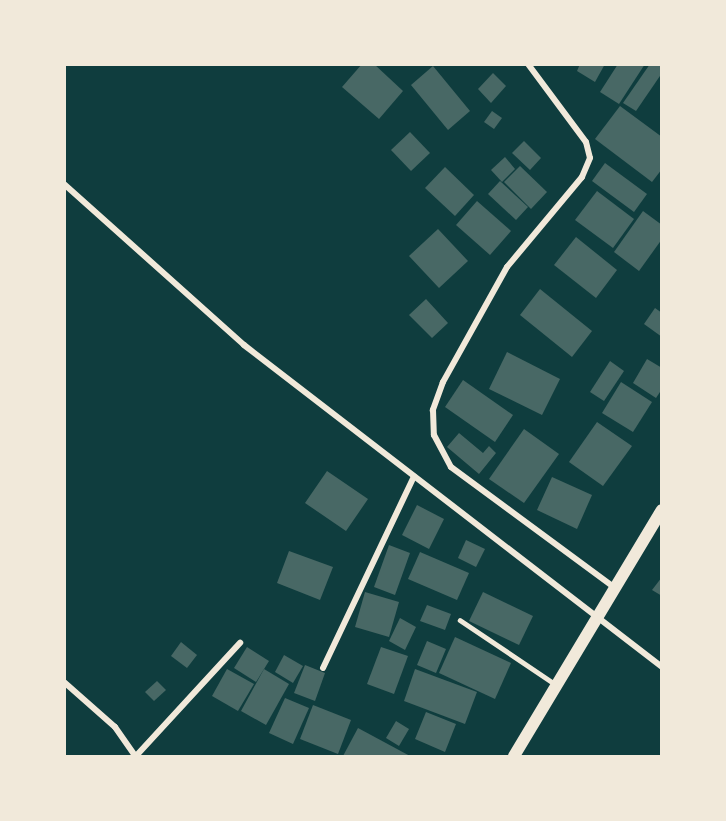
<!DOCTYPE html>
<html>
<head>
<meta charset="utf-8">
<style>
	body { margin:0 }
	#map { position:relative; width:726px; height:821px; overflow:hidden; background:#0f3d3e; font-family:Manrope,sans-serif }
	div>[style] { position:absolute }
	.building>* { inset:0; background:#486865 }
	.service>* { height:4.5px; margin:-2.25px; padding:0 2.25px; transform-origin:2.25px; border-radius:2.25px; background:#f1e9da }
	.minor>* { height:6px; margin:-3px; padding:0 3px; transform-origin:3px; border-radius:3px; background:#f1e9da }
	.secondary>* { height:12px; margin:-6px; padding:0 6px; transform-origin:6px; border-radius:6px; background:#f1e9da }
	span { translate:-50% -50%; white-space:nowrap; text-align:center; line-height:1.15; -webkit-text-stroke:5px #f1e9da; paint-order:stroke }
	.frame { position:absolute; inset:0; border:66px solid #f1e9da; pointer-events:none }
</style>
</head>
<body>
<div id="map">
	<div class="building">
		<div style="clip-path:polygon(362px 64px,374px 64px,403px 91px,379px 119px,342px 87px)"></div>
		<div style="clip-path:polygon(580px 64px,605px 64px,595px 82px,577px 71px)"></div>
		<div style="clip-path:polygon(618px 64px,645px 64px,619px 104px,600px 92px)"></div>
		<div style="clip-path:polygon(650px 64px,662px 64px,662px 73px,636px 111px,623px 103px)"></div>
		<div style="clip-path:polygon(433px 66px,470px 111px,448px 130px,411px 85px)"></div>
		<div style="clip-path:polygon(493px 73px,506px 86px,491px 103px,478px 89px)"></div>
		<div style="clip-path:polygon(620px 106px,662px 137px,662px 169px,652px 182px,595px 139px)"></div>
		<div style="clip-path:polygon(492px 111px,502px 118px,494px 129px,484px 122px)"></div>
		<div style="clip-path:polygon(410px 132px,430px 153px,411px 171px,391px 150px)"></div>
		<div style="clip-path:polygon(524px 141px,541px 158px,530px 170px,512px 153px)"></div>
		<div style="clip-path:polygon(505px 157px,515px 169px,502px 182px,491px 170px)"></div>
		<div style="clip-path:polygon(605px 163px,647px 194px,634px 212px,592px 181px)"></div>
		<div style="clip-path:polygon(520px 166px,547px 192px,531px 209px,504px 182px)"></div>
		<div style="clip-path:polygon(445px 167px,474px 195px,455px 216px,425px 188px)"></div>
		<div style="clip-path:polygon(500px 181px,528px 207px,516px 220px,488px 194px)"></div>
		<div style="clip-path:polygon(597px 191px,634px 219px,613px 248px,575px 220px)"></div>
		<div style="clip-path:polygon(477px 201px,511px 231px,490px 255px,456px 225px)"></div>
		<div style="clip-path:polygon(643px 211px,662px 225px,662px 239px,639px 271px,614px 252px)"></div>
		<div style="clip-path:polygon(438px 229px,468px 261px,439px 288px,409px 256px)"></div>
		<div style="clip-path:polygon(576px 237px,617px 270px,596px 298px,554px 265px)"></div>
		<div style="clip-path:polygon(540px 289px,592px 331px,572px 357px,520px 315px)"></div>
		<div style="clip-path:polygon(426px 299px,448px 323px,432px 338px,409px 315px)"></div>
		<div style="clip-path:polygon(655px 308px,662px 313px,662px 337px,644px 324px)"></div>
		<div style="clip-path:polygon(507px 352px,560px 379px,542px 415px,489px 389px)"></div>
		<div style="clip-path:polygon(647px 359px,662px 368px,662px 389px,656px 398px,633px 383px)"></div>
		<div style="clip-path:polygon(610px 361px,624px 371px,604px 401px,590px 392px)"></div>
		<div style="clip-path:polygon(463px 380px,513px 415px,495px 442px,445px 407px)"></div>
		<div style="clip-path:polygon(621px 382px,652px 402px,633px 432px,602px 413px)"></div>
		<div style="clip-path:polygon(597px 422px,632px 446px,603px 486px,569px 462px)"></div>
		<div style="clip-path:polygon(524px 429px,559px 454px,524px 503px,489px 479px)"></div>
		<div style="clip-path:polygon(459px 433px,483px 453px,489px 446px,496px 453px,479px 474px,447px 447px)"></div>
		<div style="clip-path:polygon(327px 471px,368px 499px,346px 531px,305px 503px)"></div>
		<div style="clip-path:polygon(552px 477px,592px 495px,577px 529px,537px 510px)"></div>
		<div style="clip-path:polygon(417px 505px,444px 519px,429px 549px,402px 535px)"></div>
		<div style="clip-path:polygon(466px 540px,485px 549px,476px 567px,458px 558px)"></div>
		<div style="clip-path:polygon(389px 545px,410px 553px,395px 595px,374px 587px)"></div>
		<div style="clip-path:polygon(289px 551px,333px 567px,320px 600px,277px 583px)"></div>
		<div style="clip-path:polygon(420px 552px,469px 573px,457px 600px,408px 579px)"></div>
		<div style="clip-path:polygon(662px 577px,662px 596px,652px 590px)"></div>
		<div style="clip-path:polygon(365px 592px,399px 602px,389px 637px,355px 627px)"></div>
		<div style="clip-path:polygon(483px 592px,533px 616px,519px 645px,469px 621px)"></div>
		<div style="clip-path:polygon(427px 605px,451px 614px,445px 630px,420px 621px)"></div>
		<div style="clip-path:polygon(400px 618px,416px 627px,405px 650px,389px 641px)"></div>
		<div style="clip-path:polygon(455px 637px,511px 663px,495px 699px,439px 673px)"></div>
		<div style="clip-path:polygon(427px 641px,446px 649px,436px 673px,417px 665px)"></div>
		<div style="clip-path:polygon(181px 642px,197px 655px,187px 668px,171px 656px)"></div>
		<div style="clip-path:polygon(247px 647px,269px 661px,256px 682px,234px 668px)"></div>
		<div style="clip-path:polygon(381px 647px,408px 656px,394px 694px,367px 684px)"></div>
		<div style="clip-path:polygon(284px 655px,303px 666px,293px 683px,275px 672px)"></div>
		<div style="clip-path:polygon(305px 665px,325px 673px,315px 701px,294px 693px)"></div>
		<div style="clip-path:polygon(227px 669px,254px 684px,238px 711px,212px 696px)"></div>
		<div style="clip-path:polygon(264px 669px,289px 684px,266px 725px,241px 711px)"></div>
		<div style="clip-path:polygon(415px 669px,477px 692px,465px 724px,404px 701px)"></div>
		<div style="clip-path:polygon(157px 681px,166px 690px,154px 701px,145px 692px)"></div>
		<div style="clip-path:polygon(285px 698px,309px 708px,293px 744px,269px 733px)"></div>
		<div style="clip-path:polygon(313px 705px,351px 720px,338px 754px,300px 739px)"></div>
		<div style="clip-path:polygon(426px 712px,456px 724px,445px 752px,415px 739px)"></div>
		<div style="clip-path:polygon(396px 721px,409px 729px,399px 746px,386px 738px)"></div>
		<div style="clip-path:polygon(358px 728px,410px 756px,343px 756px)"></div>
	</div>
	<div class="service">
		<div style="left:460px;top:620px;width:115px;rotate:34deg"></div>
	</div>
	<div class="minor">
		<div style="left:528px;top:64px;width:97px;rotate:53.4deg"></div>
		<div style="left:586px;top:142px;width:16px;rotate:76deg"></div>
		<div style="left:590px;top:158px;width:21px;rotate:113deg"></div>
		<div style="left:582px;top:177px;width:117px;rotate:129.8deg"></div>
		<div style="left:507px;top:267px;width:132px;rotate:119.1deg"></div>
		<div style="left:443px;top:382px;width:30px;rotate:110deg"></div>
		<div style="left:433px;top:410px;width:25px;rotate:88deg"></div>
		<div style="left:434px;top:435px;width:36px;rotate:62deg"></div>
		<div style="left:451px;top:467px;width:202px;rotate:36.4deg"></div>
		<div style="left:64px;top:184px;width:241px;rotate:41.8deg"></div>
		<div style="left:244px;top:345px;width:528px;rotate:37.61deg"></div>
		<div style="left:323px;top:668px;width:212px;rotate:-64.6deg"></div>
		<div style="left:64px;top:682px;width:68px;rotate:41.4deg"></div>
		<div style="left:115px;top:727px;width:35px;rotate:55deg"></div>
		<div style="left:136px;top:756px;width:154px;rotate:-47.4deg"></div>
	</div>
	<div class="secondary">
		<div style="left:514px;top:756px;width:287px;rotate:-59deg"></div>
	</div>
	<div class="frame"></div>
</div>
</body>
</html>
